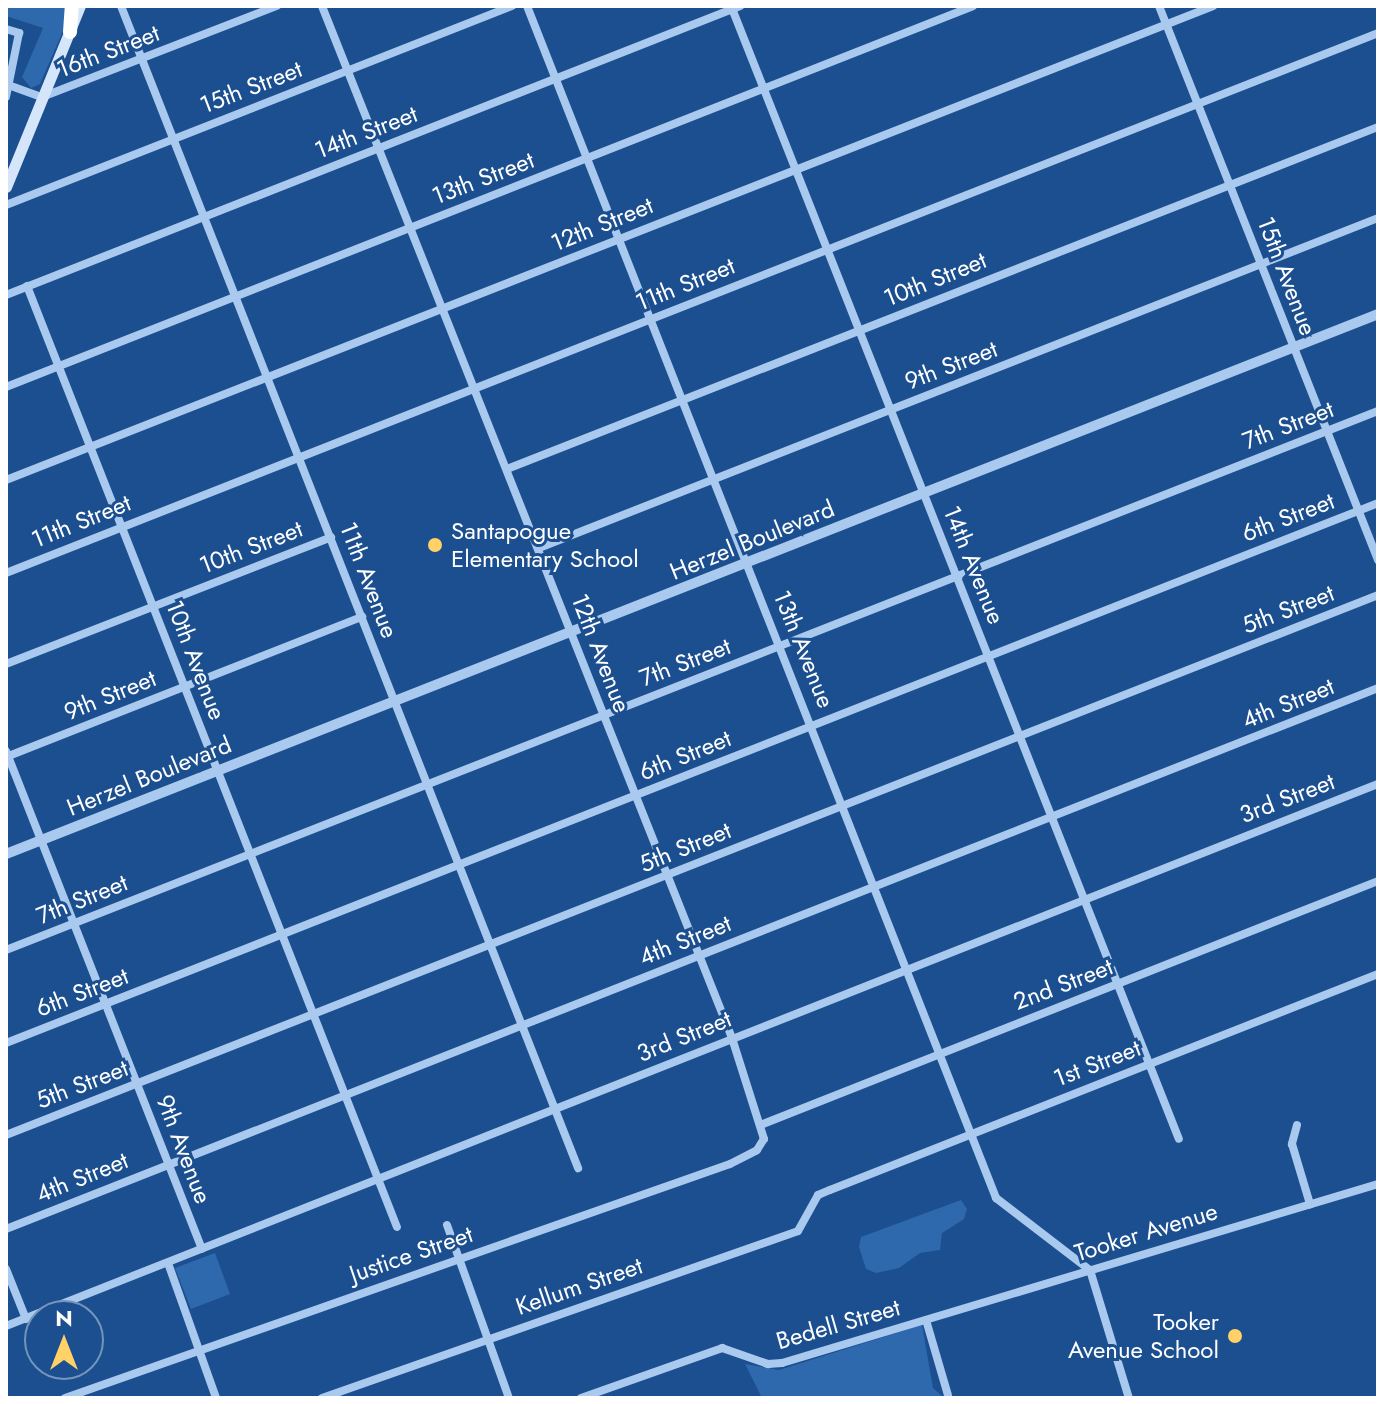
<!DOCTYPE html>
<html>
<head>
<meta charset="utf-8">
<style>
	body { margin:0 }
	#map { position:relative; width:1384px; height:1404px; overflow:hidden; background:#1b4f8f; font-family:Jost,sans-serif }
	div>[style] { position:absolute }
	.green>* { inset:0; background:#2e69ad }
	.minor>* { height:8px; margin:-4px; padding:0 4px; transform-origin:4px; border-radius:4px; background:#a9c9ee }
	.tertiary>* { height:10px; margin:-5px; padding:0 5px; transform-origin:5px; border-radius:5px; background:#a9c9ee }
	.secondary>* { height:11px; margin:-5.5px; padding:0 5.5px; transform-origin:5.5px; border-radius:5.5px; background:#d6e6fa }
	.motorway>* { height:14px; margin:-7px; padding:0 7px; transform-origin:7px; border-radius:7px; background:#fff }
	.dots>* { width:22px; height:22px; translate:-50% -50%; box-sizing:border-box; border:4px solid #1b4f8f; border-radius:50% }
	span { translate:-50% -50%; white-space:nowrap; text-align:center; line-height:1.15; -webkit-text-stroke:6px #1b4f8f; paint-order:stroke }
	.street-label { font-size:24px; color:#fff }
	.poi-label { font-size:24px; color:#fff }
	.left { translate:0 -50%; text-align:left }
	.right { translate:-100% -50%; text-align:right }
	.frame { position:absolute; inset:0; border:8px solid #fff; pointer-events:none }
	.north { position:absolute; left:24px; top:1300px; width:80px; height:80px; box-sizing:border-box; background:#1b4f8f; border:2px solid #7695bc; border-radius:50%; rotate:0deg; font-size:22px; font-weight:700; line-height:32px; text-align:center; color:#fff }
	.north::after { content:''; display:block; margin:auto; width:28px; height:36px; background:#ffd166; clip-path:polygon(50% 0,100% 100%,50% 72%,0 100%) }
</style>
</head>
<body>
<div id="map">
	<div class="green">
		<div style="clip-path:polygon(6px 6px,69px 6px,69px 17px,40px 84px,31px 88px,22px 77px,43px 28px,6px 16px)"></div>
		<div style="clip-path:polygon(961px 1200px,967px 1209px,964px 1219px,942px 1233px,940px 1250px,920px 1253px,899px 1268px,876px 1273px,866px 1269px,859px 1247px,861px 1237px)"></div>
		<div style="clip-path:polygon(215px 1253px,230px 1294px,191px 1309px,175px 1268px)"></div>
		<div style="clip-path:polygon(922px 1325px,933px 1388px,944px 1398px,762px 1398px,745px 1364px,779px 1370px)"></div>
	</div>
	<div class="minor">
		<div style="left:121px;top:6px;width:1249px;rotate:68.53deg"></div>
		<div style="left:527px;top:6px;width:1281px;rotate:68.52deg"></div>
		<div style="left:996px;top:1198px;width:118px;rotate:37.5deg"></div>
		<div style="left:1090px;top:1270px;width:134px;rotate:73.1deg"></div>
		<div style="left:731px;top:6px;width:1218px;rotate:68.43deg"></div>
		<div style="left:1159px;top:6px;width:596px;rotate:68.43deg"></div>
		<div style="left:6px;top:29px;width:14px;rotate:17deg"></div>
		<div style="left:19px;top:33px;width:65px;rotate:101.5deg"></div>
		<div style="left:11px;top:86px;width:33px;rotate:20deg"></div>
		<div style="left:42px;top:97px;width:252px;rotate:-21.2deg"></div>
		<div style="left:6px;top:205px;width:544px;rotate:-21.47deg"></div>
		<div style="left:27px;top:286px;width:1011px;rotate:68.54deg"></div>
		<div style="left:6px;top:295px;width:789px;rotate:-21.49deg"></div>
		<div style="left:6px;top:387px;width:1039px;rotate:-21.5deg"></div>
		<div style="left:507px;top:469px;width:936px;rotate:-21.44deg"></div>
		<div style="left:6px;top:480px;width:1297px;rotate:-21.44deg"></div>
		<div style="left:539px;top:548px;width:902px;rotate:-21.47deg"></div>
		<div style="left:6px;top:573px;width:1474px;rotate:-21.48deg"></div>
		<div style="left:6px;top:664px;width:349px;rotate:-21.3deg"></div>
		<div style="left:6px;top:751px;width:535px;rotate:68.52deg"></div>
		<div style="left:6px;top:757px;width:383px;rotate:-21.5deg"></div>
		<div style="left:6px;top:950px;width:1474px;rotate:-21.45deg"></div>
		<div style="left:6px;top:1043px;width:1474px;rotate:-21.48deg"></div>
		<div style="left:763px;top:1124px;width:661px;rotate:-21.56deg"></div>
		<div style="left:1297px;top:1125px;width:20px;rotate:105deg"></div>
		<div style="left:1292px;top:1144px;width:63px;rotate:73.3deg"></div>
		<div style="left:6px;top:1135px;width:1474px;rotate:-21.48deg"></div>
		<div style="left:447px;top:1225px;width:184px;rotate:70.3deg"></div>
		<div style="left:6px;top:1229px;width:1475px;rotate:-21.52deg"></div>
		<div style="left:168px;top:1263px;width:143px;rotate:70.4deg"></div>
		<div style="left:6px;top:1269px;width:54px;rotate:68.2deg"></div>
		<div style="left:926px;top:1320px;width:78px;rotate:73.7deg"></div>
		<div style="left:6px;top:1326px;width:1475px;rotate:-21.56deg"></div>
		<div style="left:65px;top:1398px;width:705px;rotate:-19.39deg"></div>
		<div style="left:730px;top:1164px;width:30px;rotate:-27deg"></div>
		<div style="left:757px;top:1150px;width:13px;rotate:-58deg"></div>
		<div style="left:764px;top:1139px;width:106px;rotate:-107.6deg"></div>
		<div style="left:732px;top:1038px;width:1110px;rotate:-111.67deg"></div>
		<div style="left:322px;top:1398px;width:504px;rotate:-19.33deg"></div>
		<div style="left:798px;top:1231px;width:41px;rotate:-60.9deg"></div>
		<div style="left:818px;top:1195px;width:13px;rotate:-23deg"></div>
		<div style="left:830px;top:1190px;width:589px;rotate:-21.51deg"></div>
		<div style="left:581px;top:1398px;width:150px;rotate:-19.5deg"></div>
		<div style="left:722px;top:1348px;width:49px;rotate:19.2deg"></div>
		<div style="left:768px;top:1364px;width:14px;rotate:-4deg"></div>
		<div style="left:782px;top:1363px;width:622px;rotate:-16.72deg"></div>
	</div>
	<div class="tertiary">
		<div style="left:6px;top:854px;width:1474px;rotate:-21.48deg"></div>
	</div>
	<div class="secondary">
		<div style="left:6px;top:187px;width:196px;rotate:-67.8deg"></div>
	</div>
	<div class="motorway">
		<div style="left:70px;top:32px;width:26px;rotate:-86deg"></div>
	</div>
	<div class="dots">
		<div style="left:435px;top:545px;background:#ffd166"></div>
		<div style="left:1235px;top:1336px;background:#ffd166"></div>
	</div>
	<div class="street-label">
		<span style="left:108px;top:51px;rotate:-21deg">16th Street</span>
		<span style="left:251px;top:87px;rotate:-21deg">15th Street</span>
		<span style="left:366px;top:132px;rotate:-21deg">14th Street</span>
		<span style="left:483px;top:178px;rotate:-21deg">13th Street</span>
		<span style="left:602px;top:224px;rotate:-22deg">12th Street</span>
		<span style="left:1287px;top:276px;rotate:69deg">15th Avenue</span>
		<span style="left:935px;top:279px;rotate:-22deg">10th Street</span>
		<span style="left:685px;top:284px;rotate:-22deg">11th Street</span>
		<span style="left:951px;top:365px;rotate:-21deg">9th Street</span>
		<span style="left:1288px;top:425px;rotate:-21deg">7th Street</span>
		<span style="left:1288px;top:517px;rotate:-21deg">6th Street</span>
		<span style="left:81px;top:521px;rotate:-22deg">11th Street</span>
		<span style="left:752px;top:540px;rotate:-22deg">Herzel Boulevard</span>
		<span style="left:251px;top:547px;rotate:-21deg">10th Street</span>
		<span style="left:974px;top:565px;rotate:68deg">14th Avenue</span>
		<span style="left:369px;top:580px;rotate:69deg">11th Avenue</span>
		<span style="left:1288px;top:609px;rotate:-21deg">5th Street</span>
		<span style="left:804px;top:649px;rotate:68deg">13th Avenue</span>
		<span style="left:601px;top:653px;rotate:69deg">12th Avenue</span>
		<span style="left:196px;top:660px;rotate:69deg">10th Avenue</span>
		<span style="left:685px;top:662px;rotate:-21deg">7th Street</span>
		<span style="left:110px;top:695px;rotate:-22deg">9th Street</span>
		<span style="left:1288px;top:703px;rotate:-22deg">4th Street</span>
		<span style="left:685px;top:755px;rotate:-22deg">6th Street</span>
		<span style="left:149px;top:776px;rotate:-22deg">Herzel Boulevard</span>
		<span style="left:1287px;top:798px;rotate:-21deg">3rd Street</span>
		<span style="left:685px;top:847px;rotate:-22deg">5th Street</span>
		<span style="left:82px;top:899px;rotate:-22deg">7th Street</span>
		<span style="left:685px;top:940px;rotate:-22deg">4th Street</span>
		<span style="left:1063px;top:984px;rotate:-21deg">2nd Street</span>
		<span style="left:82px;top:992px;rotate:-21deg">6th Street</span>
		<span style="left:684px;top:1036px;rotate:-22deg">3rd Street</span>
		<span style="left:1097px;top:1063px;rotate:-21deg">1st Street</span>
		<span style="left:82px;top:1084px;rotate:-21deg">5th Street</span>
		<span style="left:184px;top:1149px;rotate:69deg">9th Avenue</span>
		<span style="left:82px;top:1177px;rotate:-22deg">4th Street</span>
		<span style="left:1146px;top:1232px;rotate:-17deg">Tooker Avenue</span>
		<span style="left:411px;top:1254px;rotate:-19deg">Justice Street</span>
		<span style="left:579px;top:1286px;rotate:-19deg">Kellum Street</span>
		<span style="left:838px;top:1324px;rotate:-16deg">Bedell Street</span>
	</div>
	<div class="poi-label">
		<span class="left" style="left:451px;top:545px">Santapogue<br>Elementary School</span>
		<span class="right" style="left:1219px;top:1336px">Tooker<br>Avenue School</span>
	</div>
	<div class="frame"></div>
	<div class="north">N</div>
</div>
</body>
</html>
